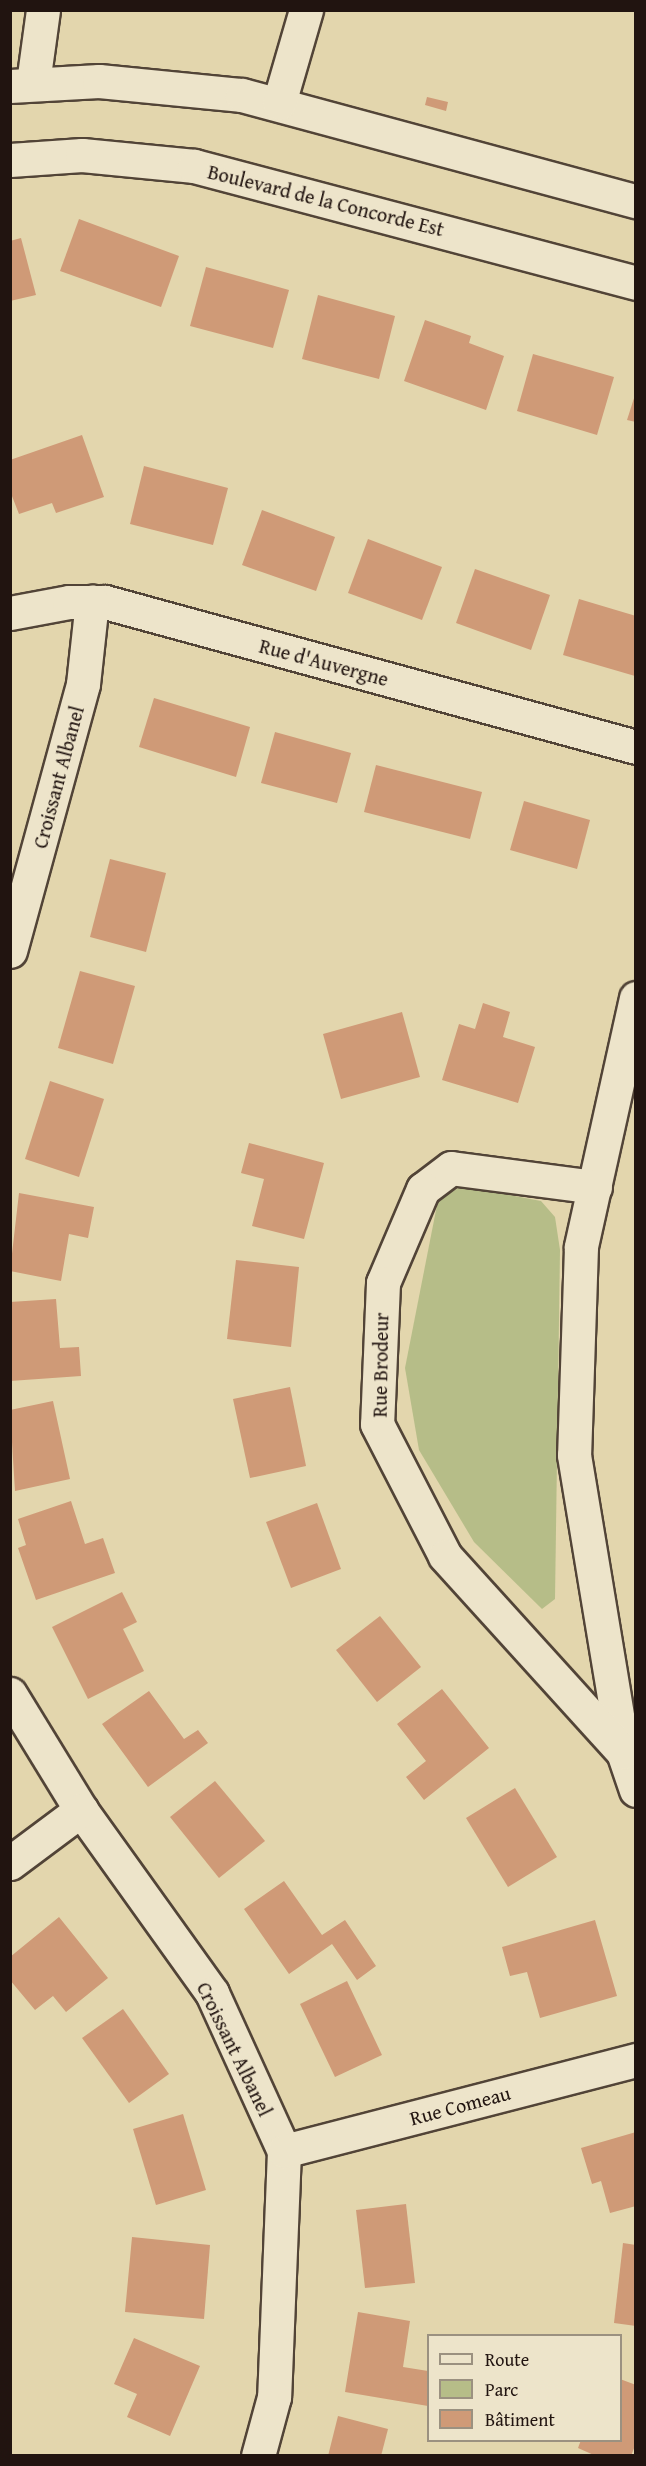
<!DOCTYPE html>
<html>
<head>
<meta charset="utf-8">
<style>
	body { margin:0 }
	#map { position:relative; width:646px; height:2466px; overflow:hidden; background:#e3d6ad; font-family:"Gentium Book Plus",serif }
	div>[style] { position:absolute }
	.green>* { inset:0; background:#b6bd88 }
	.building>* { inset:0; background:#cf9a77 }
	.roads { filter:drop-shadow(2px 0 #524437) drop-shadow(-2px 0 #524437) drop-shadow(0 2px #524437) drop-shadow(0 -2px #524437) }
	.minor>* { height:33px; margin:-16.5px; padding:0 16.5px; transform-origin:16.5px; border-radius:16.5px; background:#ede4ca }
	span { translate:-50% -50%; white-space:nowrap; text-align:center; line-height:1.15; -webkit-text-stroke:5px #ede4ca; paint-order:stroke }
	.street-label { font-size:20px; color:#211410 }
	.frame { position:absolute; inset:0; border:12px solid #211410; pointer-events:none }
	.legend { position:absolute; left:427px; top:2334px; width:195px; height:108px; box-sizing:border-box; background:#ede4ca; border:2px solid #9b9180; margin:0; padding:8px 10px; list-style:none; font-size:18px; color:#211410 }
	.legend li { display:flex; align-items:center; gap:12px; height:30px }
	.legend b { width:30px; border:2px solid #9b9180 }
</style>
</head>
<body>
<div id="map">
	<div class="green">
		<div style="clip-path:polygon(462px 1186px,541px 1201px,555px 1217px,560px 1250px,555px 1599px,542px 1609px,474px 1542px,419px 1450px,405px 1368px,438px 1200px)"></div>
	</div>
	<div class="building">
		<div style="clip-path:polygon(427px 97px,448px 102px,446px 111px,425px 105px)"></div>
		<div style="clip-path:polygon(79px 219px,179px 256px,161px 307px,60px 271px)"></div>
		<div style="clip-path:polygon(21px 238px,36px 295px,10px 301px,10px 241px)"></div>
		<div style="clip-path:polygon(206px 267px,289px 290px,273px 348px,190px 326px)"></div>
		<div style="clip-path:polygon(318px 295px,395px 316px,379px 379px,302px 359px)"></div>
		<div style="clip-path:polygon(425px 320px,471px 336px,469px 343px,504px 356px,486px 410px,404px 381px)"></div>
		<div style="clip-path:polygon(533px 354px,614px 377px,597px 435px,517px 411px)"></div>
		<div style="clip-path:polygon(635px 395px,636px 396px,636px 422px,627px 420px)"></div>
		<div style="clip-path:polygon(82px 435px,104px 497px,56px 513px,52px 503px,19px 514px,10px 491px,10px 460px)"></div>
		<div style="clip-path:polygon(144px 466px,228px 488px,213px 545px,130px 524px)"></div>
		<div style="clip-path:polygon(262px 510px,335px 537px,316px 591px,242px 565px)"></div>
		<div style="clip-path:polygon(368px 539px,442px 567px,422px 620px,348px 593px)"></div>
		<div style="clip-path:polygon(475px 569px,550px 595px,531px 650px,456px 623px)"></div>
		<div style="clip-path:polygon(579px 599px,636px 616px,635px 676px,563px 655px)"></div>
		<div style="clip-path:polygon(154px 698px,250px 727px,236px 777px,139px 747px)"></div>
		<div style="clip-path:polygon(275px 732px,351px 753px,337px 803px,261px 783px)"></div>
		<div style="clip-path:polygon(376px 765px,482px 792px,470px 839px,364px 812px)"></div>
		<div style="clip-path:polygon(524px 801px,590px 820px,577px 869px,510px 850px)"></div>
		<div style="clip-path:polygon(110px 859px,166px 873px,146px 952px,90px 937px)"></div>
		<div style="clip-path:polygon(80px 971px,135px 986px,113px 1064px,58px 1048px)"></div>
		<div style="clip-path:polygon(483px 1003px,510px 1012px,503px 1037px,535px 1047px,518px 1103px,442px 1080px,459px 1024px,475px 1029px)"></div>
		<div style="clip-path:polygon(402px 1012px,420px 1077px,341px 1099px,323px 1034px)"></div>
		<div style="clip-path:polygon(50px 1081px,104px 1099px,79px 1177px,25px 1159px)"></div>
		<div style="clip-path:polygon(249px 1143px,324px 1163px,304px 1239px,252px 1226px,264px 1179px,241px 1173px)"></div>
		<div style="clip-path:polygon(19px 1193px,94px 1207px,88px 1238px,69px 1234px,61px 1281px,10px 1271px)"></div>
		<div style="clip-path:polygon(236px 1260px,299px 1267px,291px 1347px,227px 1339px)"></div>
		<div style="clip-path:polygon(56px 1299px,60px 1348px,79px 1347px,81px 1376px,10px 1381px,10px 1302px)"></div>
		<div style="clip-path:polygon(290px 1387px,306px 1466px,250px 1478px,233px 1399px)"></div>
		<div style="clip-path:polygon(53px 1401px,70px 1479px,15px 1491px,10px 1410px)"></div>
		<div style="clip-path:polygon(71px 1501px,85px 1544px,103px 1538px,115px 1573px,36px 1600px,18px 1548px,26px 1545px,18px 1519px)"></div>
		<div style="clip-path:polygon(317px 1503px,341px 1569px,291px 1588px,266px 1522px)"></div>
		<div style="clip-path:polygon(122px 1592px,137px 1622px,123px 1629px,144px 1671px,88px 1699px,52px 1627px)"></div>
		<div style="clip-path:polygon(380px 1616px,421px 1667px,377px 1702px,336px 1650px)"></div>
		<div style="clip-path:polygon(442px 1689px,489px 1748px,424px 1800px,406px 1777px,426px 1761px,397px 1724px)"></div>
		<div style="clip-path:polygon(149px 1691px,184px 1739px,198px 1730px,208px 1743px,148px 1787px,102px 1724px)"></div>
		<div style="clip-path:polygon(215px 1781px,265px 1841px,219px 1878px,170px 1817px)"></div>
		<div style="clip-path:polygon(515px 1788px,557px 1857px,508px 1887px,466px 1818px)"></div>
		<div style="clip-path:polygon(284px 1881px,322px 1935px,345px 1920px,376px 1966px,357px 1980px,332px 1944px,289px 1974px,244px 1909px)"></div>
		<div style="clip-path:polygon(59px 1917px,108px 1978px,66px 2012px,53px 1996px,35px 2010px,10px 1980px,10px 1957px)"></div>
		<div style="clip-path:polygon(595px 1920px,617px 1996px,540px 2018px,527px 1972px,510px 1976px,502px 1947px)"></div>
		<div style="clip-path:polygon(347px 1981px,382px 2055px,335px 2077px,300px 2004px)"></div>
		<div style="clip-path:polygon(123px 2009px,169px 2074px,129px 2103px,82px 2038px)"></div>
		<div style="clip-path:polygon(183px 2114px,206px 2190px,156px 2205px,133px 2129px)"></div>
		<div style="clip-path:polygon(636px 2132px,636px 2206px,610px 2213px,601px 2181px,592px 2184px,581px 2148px)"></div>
		<div style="clip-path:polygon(406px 2204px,415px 2283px,365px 2288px,356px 2210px)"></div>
		<div style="clip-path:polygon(132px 2237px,210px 2245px,204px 2319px,125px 2312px)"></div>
		<div style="clip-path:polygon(623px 2243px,636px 2245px,636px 2326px,614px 2323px)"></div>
		<div style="clip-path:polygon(358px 2312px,410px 2321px,403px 2367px,428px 2371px,428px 2406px,345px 2392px)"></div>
		<div style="clip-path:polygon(134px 2338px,200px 2366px,170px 2436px,127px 2417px,137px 2394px,114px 2384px)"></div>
		<div style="clip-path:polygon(620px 2379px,636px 2385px,636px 2443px,631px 2456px,596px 2456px,578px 2448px,581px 2440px,620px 2440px)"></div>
		<div style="clip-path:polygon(338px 2416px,388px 2429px,381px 2456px,328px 2456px)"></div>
	</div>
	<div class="roads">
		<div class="minor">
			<div style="left:33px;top:83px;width:74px;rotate:-82.2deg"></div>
			<div style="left:10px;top:86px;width:89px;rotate:-3.2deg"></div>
			<div style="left:99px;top:81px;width:144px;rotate:5.6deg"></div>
			<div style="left:242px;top:95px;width:408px;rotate:15.1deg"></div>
			<div style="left:279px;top:103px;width:97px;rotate:-73.8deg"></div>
			<div style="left:10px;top:160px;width:72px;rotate:-4deg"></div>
			<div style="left:82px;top:155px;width:113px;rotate:5.6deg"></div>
			<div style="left:194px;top:166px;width:457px;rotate:14.8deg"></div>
			<div style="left:10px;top:613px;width:60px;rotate:-10.6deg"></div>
			<div style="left:69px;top:602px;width:36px"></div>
			<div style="left:105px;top:602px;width:550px;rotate:15.27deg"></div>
			<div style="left:10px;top:951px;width:277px;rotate:-74.7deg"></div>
			<div style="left:83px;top:684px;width:83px;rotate:-83.8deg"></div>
			<div style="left:636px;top:998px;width:255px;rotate:102.5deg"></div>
			<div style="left:581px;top:1247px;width:208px;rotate:91.9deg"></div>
			<div style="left:574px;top:1455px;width:301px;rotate:80.6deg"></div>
			<div style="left:623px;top:1752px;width:40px;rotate:71.1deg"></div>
			<div style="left:595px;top:1187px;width:145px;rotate:-172.5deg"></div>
			<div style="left:451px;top:1168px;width:35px;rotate:143deg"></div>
			<div style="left:423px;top:1189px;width:102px;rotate:113.1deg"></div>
			<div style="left:383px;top:1283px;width:141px;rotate:92.4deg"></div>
			<div style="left:377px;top:1424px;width:148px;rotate:62.7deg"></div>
			<div style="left:445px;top:1556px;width:265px;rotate:47.8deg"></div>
			<div style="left:10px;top:1694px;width:136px;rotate:58.5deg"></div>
			<div style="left:81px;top:1810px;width:225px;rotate:54.4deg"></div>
			<div style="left:212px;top:1993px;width:174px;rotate:65.5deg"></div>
			<div style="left:284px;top:2151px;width:246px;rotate:92.3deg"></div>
			<div style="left:274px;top:2397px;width:61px;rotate:105.2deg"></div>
			<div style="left:10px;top:1863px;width:89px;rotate:-36.7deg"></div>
			<div style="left:284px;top:2151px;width:364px;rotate:-14.5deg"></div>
		</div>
	</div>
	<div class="street-label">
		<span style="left:326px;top:200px;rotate:14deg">Boulevard de la Concorde Est</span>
		<span style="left:324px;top:662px;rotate:15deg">Rue d'Auvergne</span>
		<span style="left:58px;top:777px;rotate:-75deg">Croissant Albanel</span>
		<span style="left:380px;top:1365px;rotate:-89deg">Rue Brodeur</span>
		<span style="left:235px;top:2049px;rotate:64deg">Croissant Albanel</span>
		<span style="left:460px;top:2105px;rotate:-15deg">Rue Comeau</span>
	</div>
	<div class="frame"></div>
	<ul class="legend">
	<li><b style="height:8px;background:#ede4ca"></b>Route</li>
	<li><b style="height:16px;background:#b6bd88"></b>Parc</li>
	<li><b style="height:16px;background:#cf9a77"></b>Bâtiment</li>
	</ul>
</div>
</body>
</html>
